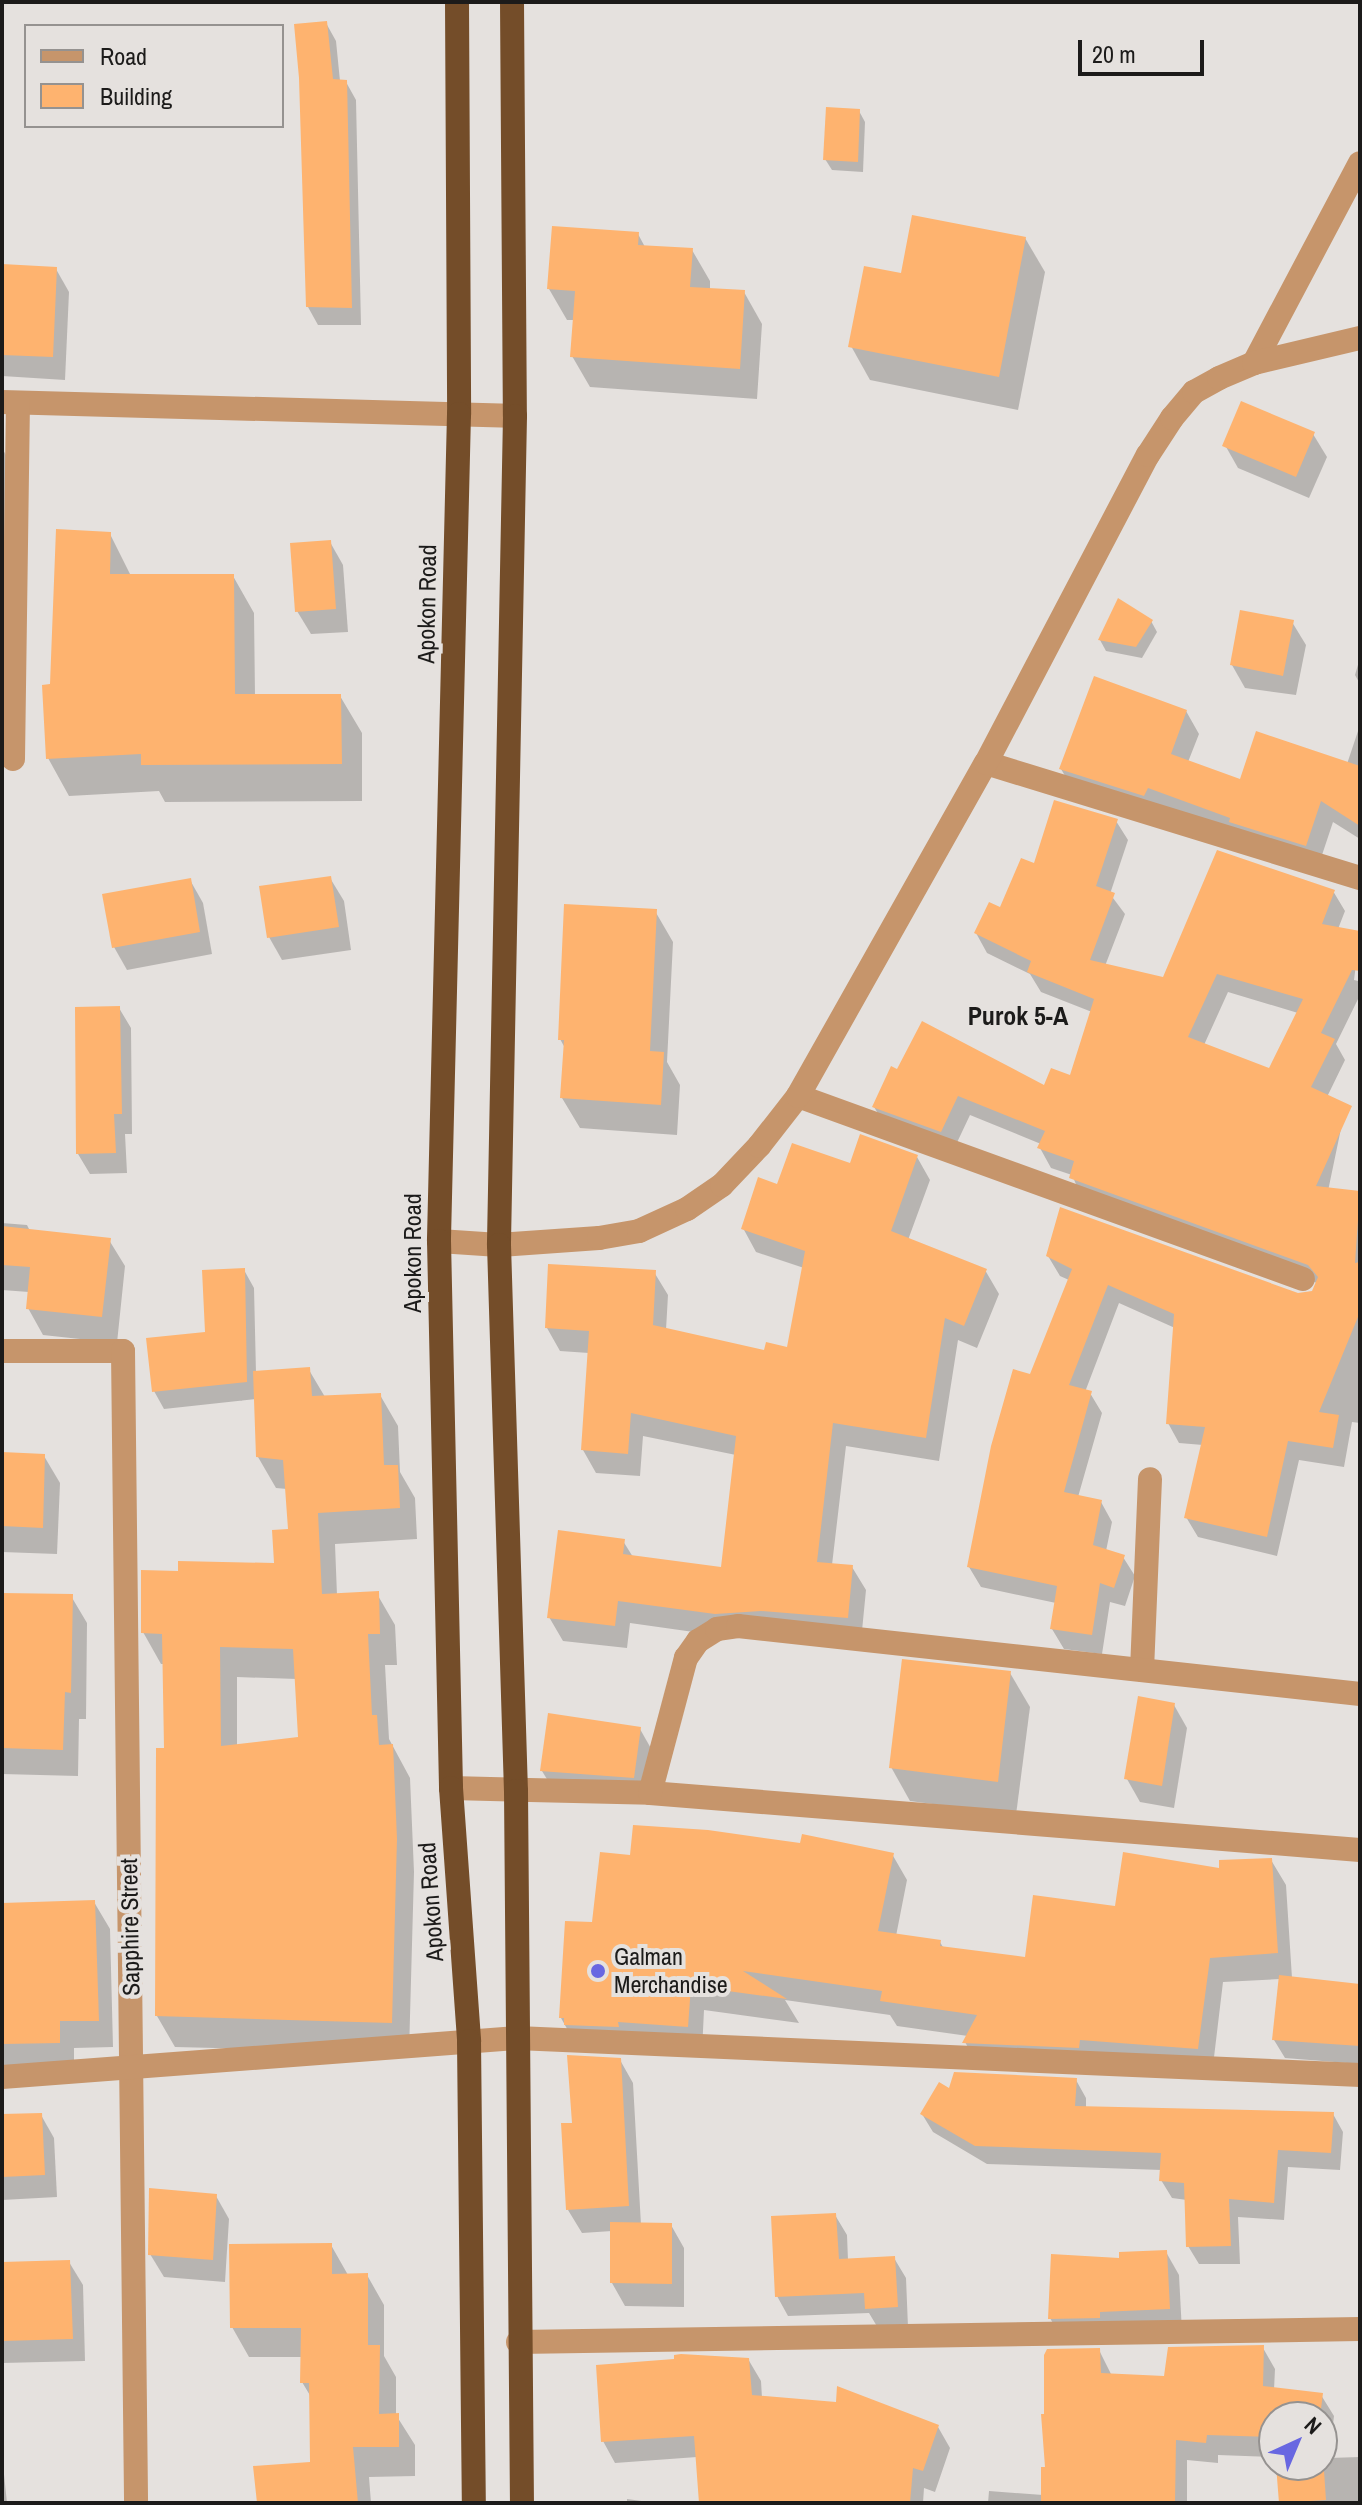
<!DOCTYPE html>
<html>
<head>
<meta charset="utf-8">
<style>
	body { margin:0 }
	#map { position:relative; width:1362px; height:2505px; overflow:hidden; background:#e5e1de; font-family:"Archivo Narrow",sans-serif }
	div>[style] { position:absolute }
	.shadow>* { inset:0; background:#0003 }
	.building>* { inset:0; background:#feb36f }
	.minor>* { height:24px; margin:-12px; padding:0 12px; transform-origin:12px; border-radius:12px; background:#c6956b }
	.highway>* { height:24px; margin:-12px; padding:0 12px; transform-origin:12px; border-radius:12px; background:#744d29 }
	.dots>* { width:22px; height:22px; translate:-50% -50%; box-sizing:border-box; border:4px solid #e5e1de; border-radius:50% }
	span { translate:-50% -50%; white-space:nowrap; text-align:center; line-height:1.15; -webkit-text-stroke:8px #e5e1de; paint-order:stroke }
	.street-label { font-size:24px; color:#1c1b1a }
	.poi-label { font-size:24px; color:#1c1b1a }
	.left { translate:0 -50%; text-align:left }
	.neighbourhood-label { font-size:26px; color:#1c1b1a; font-weight:700 }
	.frame { position:absolute; inset:0; border:4px solid #1c1b1a; pointer-events:none }
	.legend { position:absolute; left:24px; top:24px; width:260px; height:104px; box-sizing:border-box; background:#e5e1de; border:2px solid #959290; margin:0; padding:10px 14px; list-style:none; font-size:24px; color:#1c1b1a }
	.legend li { display:flex; align-items:center; gap:16px; height:40px }
	.legend b { width:40px; border:2px solid #959290 }
	.north { position:absolute; left:1258px; top:2401px; width:80px; height:80px; box-sizing:border-box; background:#e5e1de; border:2px solid #959290; border-radius:50%; rotate:44deg; font-size:22px; font-weight:700; line-height:32px; text-align:center; color:#1c1b1a }
	.north::after { content:''; display:block; margin:auto; width:28px; height:36px; background:#6867e1; clip-path:polygon(50% 0,100% 100%,50% 72%,0 100%) }
	.scale { position:absolute; left:1078px; top:40px; width:126px; height:36px; box-sizing:border-box; border:4px solid #1c1b1a; border-top:0; padding-left:10px; font-size:24px; line-height:28px; white-space:nowrap; color:#1c1b1a; -webkit-text-stroke:6px #e5e1de; paint-order:stroke }
</style>
</head>
<body>
<div id="map">
	<div class="shadow">
		<div style="clip-path:polygon(326px 23px,336px 41px,340px 81px,346px 82px,356px 100px,361px 325px,318px 325px,308px 307px)"></div>
		<div style="clip-path:polygon(859px 111px,865px 122px,863px 172px,832px 170px,825px 159px)"></div>
		<div style="clip-path:polygon(638px 234px,645px 247px,692px 250px,710px 281px,710px 290px,744px 292px,762px 324px,757px 399px,590px 387px,572px 356px,575px 320px,567px 320px,549px 289px)"></div>
		<div style="clip-path:polygon(1025px 238px,1045px 272px,1018px 410px,870px 380px,851px 346px,902px 276px)"></div>
		<div style="clip-path:polygon(2px 267px,56px 269px,69px 292px,65px 380px,2px 376px)"></div>
		<div style="clip-path:polygon(1313px 434px,1327px 457px,1309px 498px,1238px 468px,1225px 445px)"></div>
		<div style="clip-path:polygon(2px 448px,16px 473px,17px 549px,2px 549px)"></div>
		<div style="clip-path:polygon(110px 534px,131px 576px,233px 576px,254px 613px,255px 696px,340px 696px,362px 733px,362px 801px,165px 802px,159px 791px,69px 796px,48px 758px,51px 686px)"></div>
		<div style="clip-path:polygon(330px 542px,343px 565px,348px 632px,311px 634px,297px 611px)"></div>
		<div style="clip-path:polygon(1151px 621px,1157px 632px,1142px 658px,1106px 651px,1100px 640px)"></div>
		<div style="clip-path:polygon(1292px 622px,1306px 645px,1296px 695px,1245px 688px,1232px 665px)"></div>
		<div style="clip-path:polygon(1360px 658px,1360px 684px,1355px 675px)"></div>
		<div style="clip-path:polygon(1186px 711px,1199px 734px,1188px 762px,1241px 782px,1347px 764px,1360px 725px,1360px 839px,1333px 822px,1318px 867px,1074px 791px,1061px 769px)"></div>
		<div style="clip-path:polygon(evenodd,1116px 821px,1128px 840px,1110px 894px,1125px 914px,1105px 966px,1164px 979px,1333px 891px,1345px 911px,1338px 929px,1360px 933px,1354px 980px,1358px 981px,1360px 969px,1360px 995px,1336px 1044px,1345px 1060px,1327px 1097px,1343px 1119px,1328px 1191px,1360px 1199px,1360px 1423px,1352px 1422px,1344px 1467px,1299px 1460px,1277px 1556px,1198px 1537px,1186px 1517px,1203px 1445px,1179px 1443px,1168px 1423px,1175px 1328px,1119px 1303px,1085px 1392px,1090px 1393px,1102px 1413px,1078px 1497px,1101px 1502px,1112px 1522px,1106px 1551px,1123px 1557px,1135px 1576px,1125px 1606px,1110px 1602px,1102px 1654px,1064px 1649px,1052px 1629px,1056px 1603px,981px 1587px,969px 1567px,1032px 1376px,1069px 1280px,1060px 1276px,1048px 1256px,1298px 1295px,1315px 1292px,1317px 1283px,1082px 1198px,1072px 1175px,1051px 1168px,1040px 1148px,1041px 1144px,970px 1115px,953px 1151px,886px 1126px,874px 1107px,892px 1069px,1045px 1088px,1071px 1078px,1092px 1012px,1041px 992px,1030px 974px,987px 953px,976px 933px,1001px 910px,1035px 866px,1116px 821px,1228px 992px,1298px 1013px,1270px 1070px,1204px 1045px,1228px 992px)"></div>
		<div style="clip-path:polygon(330px 878px,344px 901px,351px 950px,282px 960px,269px 937px)"></div>
		<div style="clip-path:polygon(190px 880px,203px 903px,212px 954px,127px 970px,114px 947px)"></div>
		<div style="clip-path:polygon(655px 911px,673px 942px,667px 1062px,680px 1085px,677px 1135px,580px 1128px,562px 1098px,565px 1048px,560px 1039px)"></div>
		<div style="clip-path:polygon(119px 1008px,131px 1028px,132px 1134px,125px 1134px,127px 1173px,90px 1174px,78px 1154px)"></div>
		<div style="clip-path:polygon(917px 1157px,930px 1180px,908px 1240px,985px 1270px,999px 1294px,977px 1348px,958px 1340px,939px 1461px,846px 1446px,832px 1565px,852px 1567px,866px 1590px,861px 1641px,729px 1637px,630px 1623px,627px 1648px,563px 1641px,549px 1617px,623px 1541px,633px 1557px,722px 1569px,736px 1455px,643px 1436px,640px 1476px,596px 1473px,583px 1450px,589px 1353px,560px 1351px,547px 1328px,654px 1272px,668px 1295px,666px 1330px,765px 1352px,788px 1349px,804px 1268px,756px 1252px,743px 1228px,778px 1186px,851px 1166px)"></div>
		<div style="clip-path:polygon(2px 1223px,27px 1225px,30px 1231px,109px 1240px,125px 1266px,117px 1343px,43px 1335px,28px 1308px,29px 1292px,2px 1290px)"></div>
		<div style="clip-path:polygon(evenodd,244px 1270px,254px 1288px,256px 1373px,309px 1370px,325px 1397px,380px 1395px,398px 1426px,400px 1472px,415px 1498px,417px 1539px,335px 1544px,337px 1595px,377px 1594px,395px 1625px,397px 1665px,385px 1665px,389px 1739px,410px 1778px,414px 1872px,409px 2053px,175px 2047px,157px 2016px,166px 1750px,165px 1664px,161px 1664px,143px 1632px,180px 1574px,276px 1565px,290px 1531px,287px 1489px,276px 1488px,258px 1457px,256px 1399px,164px 1409px,154px 1391px,207px 1334px,244px 1270px,237px 1677px,297px 1679px,300px 1739px,237px 1746px,237px 1677px)"></div>
		<div style="clip-path:polygon(2px 1454px,44px 1456px,60px 1483px,57px 1554px,2px 1552px)"></div>
		<div style="clip-path:polygon(2px 1595px,71px 1596px,87px 1623px,86px 1719px,79px 1719px,78px 1776px,2px 1774px)"></div>
		<div style="clip-path:polygon(1010px 1673px,1030px 1707px,1016px 1815px,910px 1801px,891px 1767px)"></div>
		<div style="clip-path:polygon(1174px 1705px,1187px 1728px,1174px 1808px,1140px 1802px,1127px 1779px)"></div>
		<div style="clip-path:polygon(640px 1729px,653px 1752px,646px 1800px,556px 1794px,542px 1771px)"></div>
		<div style="clip-path:polygon(892px 1854px,907px 1880px,896px 1936px,940px 1942px,944px 1949px,1027px 1959px,1117px 1908px,1221px 1870px,1271px 1860px,1286px 1885px,1292px 1978px,1360px 1986px,1360px 2064px,1285px 2058px,1274px 2040px,1280px 1979px,1223px 1982px,1212px 2074px,979px 2067px,965px 2042px,968px 2036px,897px 2026px,890px 2015px,785px 2000px,799px 2023px,704px 2010px,702px 2052px,575px 2043px,561px 2018px,593px 1925px,632px 1858px)"></div>
		<div style="clip-path:polygon(94px 1902px,110px 1929px,113px 2047px,74px 2048px,74px 2069px,2px 2070px,2px 1905px)"></div>
		<div style="clip-path:polygon(620px 2060px,633px 2083px,641px 2225px,671px 2225px,684px 2248px,684px 2307px,625px 2306px,612px 2283px,612px 2231px,582px 2233px,568px 2210px)"></div>
		<div style="clip-path:polygon(1076px 2080px,1086px 2098px,1086px 2108px,1333px 2114px,1343px 2132px,1340px 2170px,1288px 2167px,1284px 2220px,1238px 2217px,1240px 2264px,1199px 2264px,1188px 2246px,1187px 2200px,1172px 2198px,1161px 2180px,1162px 2170px,987px 2164px,933px 2132px,922px 2114px,951px 2091px)"></div>
		<div style="clip-path:polygon(41px 2115px,54px 2138px,57px 2197px,2px 2200px,2px 2116px)"></div>
		<div style="clip-path:polygon(216px 2196px,229px 2219px,225px 2282px,164px 2277px,150px 2254px)"></div>
		<div style="clip-path:polygon(835px 2215px,847px 2235px,848px 2260px,894px 2258px,906px 2278px,908px 2327px,878px 2328px,869px 2313px,788px 2316px,777px 2296px)"></div>
		<div style="clip-path:polygon(1358px 2218px,1360px 2218px,1360px 2259px)"></div>
		<div style="clip-path:polygon(331px 2245px,348px 2275px,367px 2275px,384px 2305px,384px 2356px,396px 2377px,396px 2415px,415px 2445px,415px 2476px,369px 2477px,371px 2503px,259px 2503px,312px 2463px,311px 2397px,302px 2382px,303px 2357px,249px 2357px,232px 2327px)"></div>
		<div style="clip-path:polygon(1166px 2252px,1179px 2275px,1182px 2332px,1063px 2341px,1050px 2318px,1121px 2260px)"></div>
		<div style="clip-path:polygon(69px 2262px,83px 2285px,85px 2361px,2px 2363px,2px 2264px)"></div>
		<div style="clip-path:polygon(1263px 2348px,1275px 2369px,1274px 2390px,1321px 2395px,1334px 2416px,1329px 2458px,1360px 2457px,1360px 2503px,1281px 2503px,1278px 2465px,1322px 2465px,1322px 2417px,1274px 2417px,1274px 2457px,1218px 2455px,1218px 2463px,1187px 2460px,1187px 2503px,988px 2503px,989px 2491px,1043px 2495px,1048px 2469px,1099px 2350px,1112px 2376px,1166px 2378px)"></div>
		<div style="clip-path:polygon(748px 2359px,761px 2381px,762px 2398px,938px 2427px,950px 2448px,935px 2492px,924px 2488px,923px 2503px,817px 2503px,697px 2457px,615px 2463px,603px 2441px)"></div>
		<div style="clip-path:polygon(2px 2455px,7px 2503px,2px 2503px)"></div>
		<div style="clip-path:polygon(627px 2499px,656px 2503px,627px 2503px)"></div>
	</div>
	<div class="building">
		<div style="clip-path:polygon(327px 21px,333px 79px,347px 80px,352px 308px,306px 307px,299px 78px,294px 24px)"></div>
		<div style="clip-path:polygon(826px 107px,860px 109px,858px 162px,823px 160px)"></div>
		<div style="clip-path:polygon(912px 215px,1026px 237px,999px 377px,848px 347px,864px 266px,901px 273px)"></div>
		<div style="clip-path:polygon(552px 226px,639px 232px,638px 245px,693px 248px,690px 287px,745px 290px,740px 369px,570px 357px,575px 291px,547px 289px)"></div>
		<div style="clip-path:polygon(2px 264px,57px 267px,53px 357px,2px 355px)"></div>
		<div style="clip-path:polygon(1241px 401px,1315px 432px,1296px 477px,1222px 446px)"></div>
		<div style="clip-path:polygon(56px 529px,111px 532px,110px 574px,234px 574px,235px 694px,341px 694px,342px 764px,141px 765px,141px 754px,46px 759px,42px 685px,50px 684px)"></div>
		<div style="clip-path:polygon(331px 540px,336px 609px,295px 612px,290px 543px)"></div>
		<div style="clip-path:polygon(1118px 598px,1153px 620px,1136px 647px,1098px 640px)"></div>
		<div style="clip-path:polygon(1240px 610px,1294px 620px,1283px 676px,1230px 665px)"></div>
		<div style="clip-path:polygon(1094px 676px,1187px 710px,1171px 754px,1240px 779px,1256px 731px,1360px 766px,1360px 826px,1321px 801px,1306px 846px,1229px 822px,1230px 818px,1148px 788px,1144px 796px,1059px 769px)"></div>
		<div style="clip-path:polygon(evenodd,1054px 800px,1118px 819px,1096px 886px,1115px 893px,1090px 960px,1163px 977px,1217px 850px,1335px 890px,1322px 924px,1360px 931px,1360px 971px,1352px 970px,1321px 1033px,1335px 1039px,1311px 1087px,1352px 1106px,1316px 1186px,1360px 1191px,1355px 1263px,1360px 1262px,1360px 1312px,1319px 1412px,1339px 1415px,1333px 1448px,1288px 1441px,1267px 1537px,1184px 1518px,1205px 1427px,1166px 1424px,1174px 1314px,1108px 1285px,1069px 1385px,1092px 1391px,1064px 1492px,1102px 1500px,1093px 1545px,1125px 1555px,1114px 1588px,1100px 1583px,1092px 1635px,1050px 1629px,1057px 1586px,967px 1567px,991px 1446px,1013px 1369px,1030px 1374px,1072px 1269px,1046px 1256px,1060px 1207px,1298px 1293px,1312px 1291px,1318px 1277px,1308px 1265px,1069px 1178px,1074px 1161px,1037px 1148px,1045px 1131px,958px 1096px,941px 1132px,872px 1107px,891px 1066px,897px 1069px,922px 1021px,1044px 1085px,1051px 1068px,1070px 1075px,1094px 999px,1027px 972px,1031px 961px,974px 933px,989px 902px,1000px 907px,1021px 858px,1034px 863px,1054px 800px,1217px 974px,1303px 999px,1269px 1068px,1188px 1037px,1217px 974px)"></div>
		<div style="clip-path:polygon(331px 876px,339px 927px,267px 938px,259px 886px)"></div>
		<div style="clip-path:polygon(191px 878px,200px 932px,112px 948px,102px 894px)"></div>
		<div style="clip-path:polygon(564px 904px,657px 909px,650px 1051px,664px 1052px,661px 1105px,560px 1098px,564px 1040px,558px 1040px)"></div>
		<div style="clip-path:polygon(120px 1006px,122px 1114px,114px 1114px,116px 1153px,76px 1154px,75px 1007px)"></div>
		<div style="clip-path:polygon(860px 1134px,918px 1155px,891px 1231px,987px 1269px,964px 1326px,945px 1318px,926px 1438px,833px 1423px,817px 1562px,853px 1565px,848px 1618px,761px 1611px,715px 1614px,618px 1601px,615px 1626px,547px 1618px,558px 1530px,625px 1539px,623px 1554px,721px 1567px,736px 1436px,631px 1413px,628px 1454px,581px 1450px,589px 1331px,545px 1328px,548px 1264px,656px 1270px,653px 1325px,764px 1350px,766px 1342px,787px 1347px,805px 1251px,741px 1229px,758px 1177px,777px 1184px,792px 1143px,850px 1163px)"></div>
		<div style="clip-path:polygon(2px 1226px,111px 1238px,102px 1317px,26px 1309px,30px 1267px,2px 1265px)"></div>
		<div style="clip-path:polygon(245px 1268px,247px 1382px,152px 1392px,146px 1338px,205px 1332px,202px 1270px)"></div>
		<div style="clip-path:polygon(evenodd,310px 1367px,312px 1396px,381px 1393px,384px 1465px,398px 1465px,400px 1508px,318px 1513px,322px 1594px,379px 1591px,380px 1634px,368px 1634px,372px 1715px,377px 1715px,379px 1745px,393px 1744px,397px 1839px,392px 2023px,155px 2016px,156px 1748px,164px 1748px,162px 1634px,141px 1633px,141px 1570px,178px 1571px,178px 1561px,274px 1563px,272px 1530px,288px 1529px,283px 1460px,256px 1457px,253px 1371px,310px 1367px,220px 1647px,293px 1649px,298px 1737px,221px 1746px,220px 1647px)"></div>
		<div style="clip-path:polygon(2px 1452px,45px 1454px,43px 1528px,2px 1526px)"></div>
		<div style="clip-path:polygon(2px 1593px,73px 1594px,71px 1693px,65px 1692px,63px 1750px,2px 1748px)"></div>
		<div style="clip-path:polygon(902px 1659px,1011px 1671px,998px 1782px,889px 1768px)"></div>
		<div style="clip-path:polygon(1138px 1696px,1175px 1703px,1162px 1786px,1124px 1779px)"></div>
		<div style="clip-path:polygon(548px 1713px,641px 1727px,634px 1778px,540px 1771px)"></div>
		<div style="clip-path:polygon(633px 1825px,708px 1830px,800px 1843px,802px 1834px,894px 1853px,878px 1931px,941px 1940px,940px 1946px,1025px 1957px,1033px 1895px,1115px 1906px,1123px 1852px,1219px 1868px,1219px 1860px,1272px 1858px,1278px 1953px,1210px 1958px,1198px 2049px,1080px 2040px,1079px 2048px,962px 2043px,977px 2015px,880px 2001px,882px 1991px,743px 1971px,787px 1999px,691px 1986px,688px 2027px,618px 2022px,619px 2027px,564px 2025px,564px 2018px,559px 2018px,565px 1921px,592px 1922px,600px 1852px,630px 1855px)"></div>
		<div style="clip-path:polygon(95px 1900px,99px 2021px,60px 2021px,60px 2043px,2px 2044px,2px 1903px)"></div>
		<div style="clip-path:polygon(1279px 1975px,1360px 1984px,1360px 2046px,1272px 2040px)"></div>
		<div style="clip-path:polygon(567px 2055px,621px 2058px,629px 2206px,566px 2210px,561px 2123px,572px 2123px)"></div>
		<div style="clip-path:polygon(954px 2072px,1077px 2078px,1075px 2106px,1334px 2112px,1331px 2153px,1278px 2150px,1274px 2203px,1229px 2199px,1231px 2246px,1186px 2247px,1184px 2183px,1159px 2181px,1161px 2153px,975px 2146px,920px 2114px,939px 2082px,949px 2088px)"></div>
		<div style="clip-path:polygon(42px 2113px,45px 2175px,2px 2177px,2px 2114px)"></div>
		<div style="clip-path:polygon(149px 2188px,217px 2194px,213px 2260px,148px 2255px)"></div>
		<div style="clip-path:polygon(836px 2213px,839px 2259px,895px 2256px,898px 2307px,865px 2309px,864px 2293px,775px 2297px,771px 2216px)"></div>
		<div style="clip-path:polygon(610px 2222px,672px 2223px,672px 2284px,610px 2283px)"></div>
		<div style="clip-path:polygon(332px 2243px,332px 2274px,368px 2273px,368px 2345px,380px 2345px,379px 2414px,399px 2413px,399px 2447px,353px 2447px,358px 2503px,257px 2503px,253px 2466px,310px 2462px,309px 2383px,300px 2383px,301px 2328px,230px 2328px,229px 2244px)"></div>
		<div style="clip-path:polygon(1167px 2250px,1170px 2309px,1100px 2312px,1100px 2318px,1048px 2319px,1051px 2254px,1119px 2258px,1119px 2252px)"></div>
		<div style="clip-path:polygon(70px 2260px,73px 2339px,2px 2341px,2px 2262px)"></div>
		<div style="clip-path:polygon(1264px 2345px,1263px 2386px,1323px 2393px,1320px 2417px,1274px 2417px,1274px 2437px,1207px 2435px,1206px 2443px,1176px 2440px,1175px 2503px,1041px 2503px,1041px 2467px,1045px 2467px,1041px 2414px,1044px 2414px,1044px 2355px,1047px 2349px,1100px 2348px,1101px 2373px,1164px 2376px,1168px 2347px)"></div>
		<div style="clip-path:polygon(681px 2354px,749px 2358px,752px 2395px,836px 2402px,837px 2386px,939px 2425px,923px 2471px,913px 2468px,910px 2503px,699px 2503px,694px 2436px,601px 2442px,596px 2365px,674px 2359px,674px 2355px)"></div>
		<div style="clip-path:polygon(1323px 2456px,1326px 2500px,1279px 2503px,1276px 2465px,1322px 2465px)"></div>
	</div>
	<div class="minor">
		<div style="left:1254px;top:363px;width:226px;rotate:-62.1deg"></div>
		<div style="left:2px;top:402px;width:513px;rotate:1.56deg"></div>
		<div style="left:13px;top:759px;width:356px;rotate:-89.2deg"></div>
		<div style="left:986px;top:763px;width:391px;rotate:17.1deg"></div>
		<div style="left:798px;top:1096px;width:537px;rotate:19.92deg"></div>
		<div style="left:439px;top:1241px;width:60px;rotate:3.8deg"></div>
		<div style="left:499px;top:1245px;width:100px;rotate:-4deg"></div>
		<div style="left:599px;top:1238px;width:41px;rotate:-9.9deg"></div>
		<div style="left:639px;top:1231px;width:53px;rotate:-24.6deg"></div>
		<div style="left:687px;top:1209px;width:42px;rotate:-34.4deg"></div>
		<div style="left:722px;top:1185px;width:54px;rotate:-46.5deg"></div>
		<div style="left:759px;top:1146px;width:63px;rotate:-52deg"></div>
		<div style="left:798px;top:1096px;width:382px;rotate:-60.6deg"></div>
		<div style="left:986px;top:763px;width:348px;rotate:-62.3deg"></div>
		<div style="left:1148px;top:455px;width:44px;rotate:-57deg"></div>
		<div style="left:1172px;top:418px;width:34px;rotate:-50deg"></div>
		<div style="left:1194px;top:392px;width:29px;rotate:-29deg"></div>
		<div style="left:1219px;top:378px;width:38px;rotate:-23deg"></div>
		<div style="left:1254px;top:363px;width:109px;rotate:-13.3deg"></div>
		<div style="left:2px;top:1351px;width:121px"></div>
		<div style="left:123px;top:1351px;width:1152px;rotate:89.35deg"></div>
		<div style="left:1142px;top:1670px;width:191px;rotate:-87.6deg"></div>
		<div style="left:451px;top:1788px;width:199px;rotate:1.4deg"></div>
		<div style="left:650px;top:1793px;width:712px;rotate:4.59deg"></div>
		<div style="left:650px;top:1793px;width:140px;rotate:-75.1deg"></div>
		<div style="left:686px;top:1658px;width:21px;rotate:-55deg"></div>
		<div style="left:698px;top:1641px;width:22px;rotate:-32deg"></div>
		<div style="left:717px;top:1629px;width:21px;rotate:-8deg"></div>
		<div style="left:738px;top:1626px;width:626px;rotate:6.24deg"></div>
		<div style="left:2px;top:2077px;width:516px;rotate:-4.33deg"></div>
		<div style="left:517px;top:2038px;width:844px;rotate:2.51deg"></div>
		<div style="left:518px;top:2342px;width:842px;rotate:-0.88deg"></div>
	</div>
	<div class="highway">
		<div style="left:457px;top:2px;width:412px;rotate:89.7deg"></div>
		<div style="left:459px;top:414px;width:827px;rotate:91.39deg"></div>
		<div style="left:439px;top:1241px;width:547px;rotate:88.74deg"></div>
		<div style="left:451px;top:1788px;width:254px;rotate:85.9deg"></div>
		<div style="left:469px;top:2041px;width:462px;rotate:89.4deg"></div>
		<div style="left:512px;top:2px;width:414px;rotate:89.6deg"></div>
		<div style="left:515px;top:416px;width:829px;rotate:91.11deg"></div>
		<div style="left:499px;top:1245px;width:546px;rotate:88.22deg"></div>
		<div style="left:516px;top:1791px;width:712px;rotate:89.52deg"></div>
	</div>
	<div class="dots">
		<div style="left:598px;top:1971px;background:#6867e1"></div>
	</div>
	<div class="street-label">
		<span style="left:427px;top:604px;rotate:-89deg">Apokon Road</span>
		<span style="left:413px;top:1253px;rotate:-90deg">Apokon Road</span>
		<span style="left:431px;top:1902px;rotate:-94deg">Apokon Road</span>
		<span style="left:130px;top:1927px;rotate:-91deg">Sapphire Street</span>
	</div>
	<div class="poi-label">
		<span class="left" style="left:614px;top:1971px">Galman<br>Merchandise</span>
	</div>
	<div class="neighbourhood-label">
		<span style="left:1018px;top:1016px">Purok 5-A</span>
	</div>
	<div class="frame"></div>
	<ul class="legend">
	<li><b style="height:10px;background:#c6956b"></b>Road</li>
	<li><b style="height:22px;background:#feb36f"></b>Building</li>
	</ul>
	<div class="north">N</div>
	<div class="scale">20 m</div>
</div>
</body>
</html>
